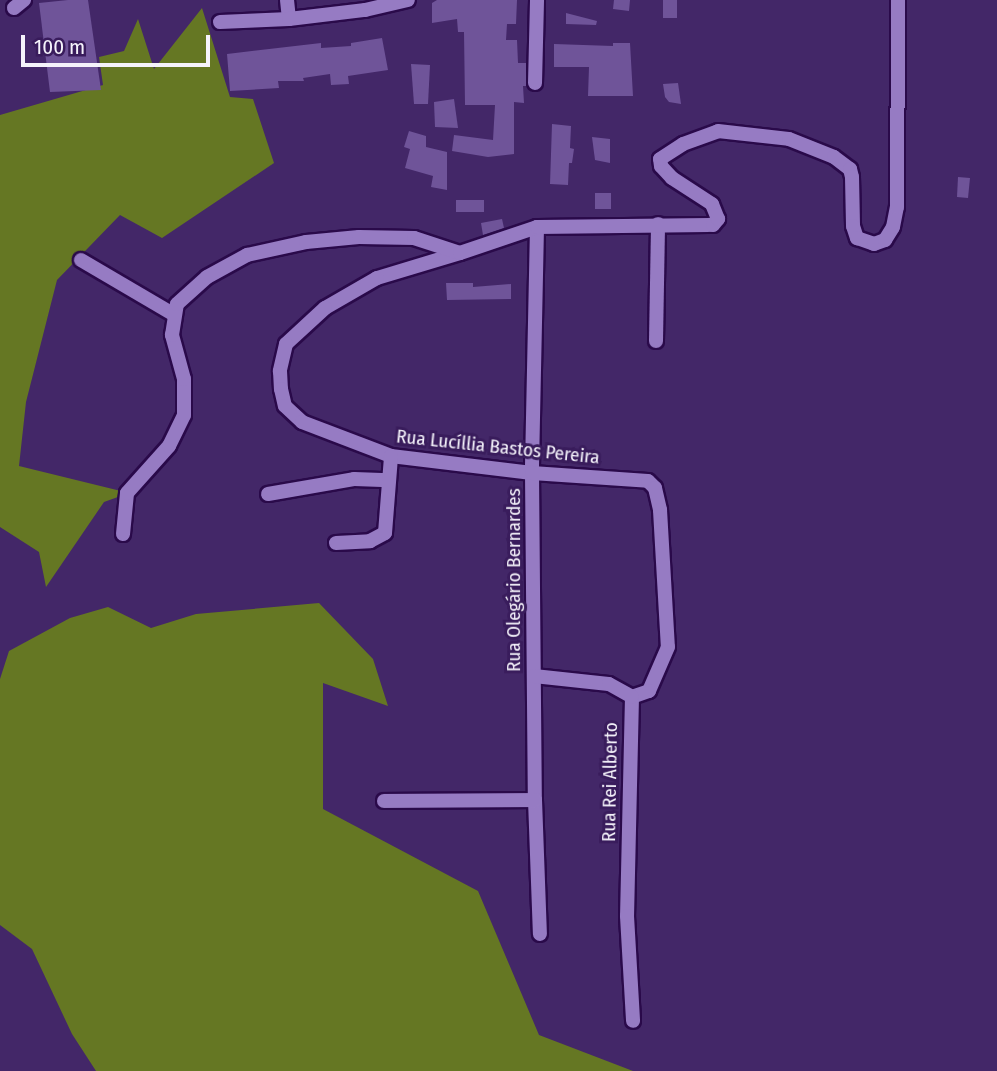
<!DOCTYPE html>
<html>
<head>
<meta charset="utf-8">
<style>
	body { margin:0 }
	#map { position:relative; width:997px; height:1071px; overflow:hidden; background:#432768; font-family:"Fira Sans Condensed",sans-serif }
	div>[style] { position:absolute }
	.forest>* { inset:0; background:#657723 }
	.building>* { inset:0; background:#6f5499 }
	.roads { filter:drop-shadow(2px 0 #2a0a4a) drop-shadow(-2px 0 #2a0a4a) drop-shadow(0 2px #2a0a4a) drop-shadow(0 -2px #2a0a4a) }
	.street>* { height:14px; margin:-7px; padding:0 7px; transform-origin:7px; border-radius:7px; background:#967bc3 }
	span { translate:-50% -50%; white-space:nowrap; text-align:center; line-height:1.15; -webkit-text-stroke:6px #391c5c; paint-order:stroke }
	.street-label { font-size:19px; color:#f5f3fb }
	.scale { position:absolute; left:21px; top:35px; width:189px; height:32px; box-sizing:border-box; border:4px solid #f5f3fb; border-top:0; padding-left:9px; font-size:21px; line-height:24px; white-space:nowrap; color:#f5f3fb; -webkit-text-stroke:5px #391c5c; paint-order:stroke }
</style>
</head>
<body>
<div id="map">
	<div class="forest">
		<div style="clip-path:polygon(202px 8px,230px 97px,253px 99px,274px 163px,162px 238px,120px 215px,57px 280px,26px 402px,19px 466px,129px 493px,104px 502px,46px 587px,39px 552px,0 527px,0 115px,103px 85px,99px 57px,124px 51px,138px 19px,154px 69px)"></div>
		<div style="clip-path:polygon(319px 603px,373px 659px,388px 706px,323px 683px,323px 809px,478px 891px,539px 1035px,633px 1071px,96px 1071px,72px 1034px,32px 949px,0 925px,0 679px,9px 651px,70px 618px,108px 607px,151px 628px,196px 614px)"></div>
	</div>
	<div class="building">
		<div style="clip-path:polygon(68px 0,88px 0,101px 90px,50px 92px,39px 3px)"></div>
		<div style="clip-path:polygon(437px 0,517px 0,516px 24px,507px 24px,506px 40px,517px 40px,518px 63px,526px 63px,526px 86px,523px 86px,524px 103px,514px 102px,514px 154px,488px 157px,452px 151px,454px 135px,493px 140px,495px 105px,465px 105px,464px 32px,458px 32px,457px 19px,432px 23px,432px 3px)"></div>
		<div style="clip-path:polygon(614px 0,630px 0,629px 11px,613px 9px)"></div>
		<div style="clip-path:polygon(663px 0,677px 0,677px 18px,663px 18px)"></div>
		<div style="clip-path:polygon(566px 13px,597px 21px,596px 25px,566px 24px)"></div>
		<div style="clip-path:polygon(382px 38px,388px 70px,348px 76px,349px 84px,331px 85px,330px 74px,303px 78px,304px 81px,278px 81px,279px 88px,230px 91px,227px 54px,321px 43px,321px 48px,351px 46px,351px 43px)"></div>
		<div style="clip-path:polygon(613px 43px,630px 43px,633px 96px,588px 96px,589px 67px,554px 67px,554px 44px,613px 46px)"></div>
		<div style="clip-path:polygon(411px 64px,430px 65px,428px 104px,414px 104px)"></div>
		<div style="clip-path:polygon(678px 83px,681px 104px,669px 102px,665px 97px,663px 84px)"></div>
		<div style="clip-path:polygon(454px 99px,458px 128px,435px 127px,434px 102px)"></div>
		<div style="clip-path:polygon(552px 124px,571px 126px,570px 148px,574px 149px,572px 163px,569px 163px,568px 185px,550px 184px)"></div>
		<div style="clip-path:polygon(409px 131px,426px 136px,426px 147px,447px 152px,447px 190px,431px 187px,433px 176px,405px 168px,410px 149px,404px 147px)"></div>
		<div style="clip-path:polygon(592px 137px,610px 139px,610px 163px,595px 160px)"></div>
		<div style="clip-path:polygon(958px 177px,970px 178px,968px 198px,957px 197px)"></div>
		<div style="clip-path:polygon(595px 193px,611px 193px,611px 209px,595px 209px)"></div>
		<div style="clip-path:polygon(456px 200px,484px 200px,484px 212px,456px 212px)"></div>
		<div style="clip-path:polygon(502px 219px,504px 228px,483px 235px,481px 223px)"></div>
		<div style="clip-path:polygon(446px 283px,473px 283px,473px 287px,511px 284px,511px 299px,447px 300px)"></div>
	</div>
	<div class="roads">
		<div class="street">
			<div style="left:287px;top:0;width:19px;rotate:84deg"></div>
			<div style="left:14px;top:8px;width:13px;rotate:-39deg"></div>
			<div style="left:220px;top:22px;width:69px;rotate:-2.5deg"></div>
			<div style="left:289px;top:19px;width:77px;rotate:-6.8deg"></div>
			<div style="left:365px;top:10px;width:44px;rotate:-13.1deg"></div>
			<div style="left:535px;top:83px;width:83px;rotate:-88.6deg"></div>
			<div style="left:537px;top:227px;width:246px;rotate:91.2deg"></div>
			<div style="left:532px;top:473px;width:327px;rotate:89.5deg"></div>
			<div style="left:535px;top:800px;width:134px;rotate:87.9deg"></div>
			<div style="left:460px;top:253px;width:87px;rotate:163.2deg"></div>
			<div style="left:377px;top:278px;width:60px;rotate:150deg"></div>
			<div style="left:325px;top:308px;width:53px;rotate:137.3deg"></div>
			<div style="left:286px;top:344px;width:28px;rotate:103deg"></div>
			<div style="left:280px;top:371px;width:18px;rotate:87deg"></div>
			<div style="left:281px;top:389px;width:17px;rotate:77deg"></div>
			<div style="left:285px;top:406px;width:23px;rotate:43deg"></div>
			<div style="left:302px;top:422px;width:95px;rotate:20.9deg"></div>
			<div style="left:391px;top:456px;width:142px;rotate:6.9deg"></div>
			<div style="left:532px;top:473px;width:116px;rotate:3.9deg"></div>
			<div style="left:648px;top:481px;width:10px;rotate:45deg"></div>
			<div style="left:655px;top:488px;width:23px;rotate:77deg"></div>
			<div style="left:660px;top:510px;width:137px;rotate:86.7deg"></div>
			<div style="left:668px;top:647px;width:48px;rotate:113.4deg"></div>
			<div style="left:649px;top:691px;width:18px;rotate:161deg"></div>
			<div style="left:632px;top:697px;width:219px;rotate:91.3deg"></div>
			<div style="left:627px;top:916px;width:105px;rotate:86.7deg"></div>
			<div style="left:81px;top:260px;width:107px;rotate:30.4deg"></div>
			<div style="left:656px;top:341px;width:117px;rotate:-89deg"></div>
			<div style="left:268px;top:494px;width:87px;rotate:-9.9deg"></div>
			<div style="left:354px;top:479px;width:35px;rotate:2deg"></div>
			<div style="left:123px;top:534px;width:41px;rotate:-84.4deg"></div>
			<div style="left:127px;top:493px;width:63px;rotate:-48.2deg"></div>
			<div style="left:169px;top:446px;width:34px;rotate:-64deg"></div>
			<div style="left:184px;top:415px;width:36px;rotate:-90deg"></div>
			<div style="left:184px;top:379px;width:46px;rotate:-105.3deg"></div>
			<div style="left:172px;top:335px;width:31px;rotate:-81deg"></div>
			<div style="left:177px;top:304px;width:40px;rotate:-42deg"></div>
			<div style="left:207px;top:277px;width:46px;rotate:-28.8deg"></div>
			<div style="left:247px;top:255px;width:60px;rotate:-12.4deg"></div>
			<div style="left:306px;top:242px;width:53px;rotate:-5.4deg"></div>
			<div style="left:359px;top:237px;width:55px;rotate:1deg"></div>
			<div style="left:414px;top:238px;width:48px;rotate:18.1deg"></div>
			<div style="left:460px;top:253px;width:81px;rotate:-18.7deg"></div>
			<div style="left:537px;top:227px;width:176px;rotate:-0.7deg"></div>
			<div style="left:713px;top:225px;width:8px;rotate:-50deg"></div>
			<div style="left:718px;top:219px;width:16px;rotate:-112deg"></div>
			<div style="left:712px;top:204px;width:48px;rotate:-147deg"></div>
			<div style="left:672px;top:178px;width:16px;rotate:-133deg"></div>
			<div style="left:661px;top:166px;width:7px;rotate:-98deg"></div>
			<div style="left:660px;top:159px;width:27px;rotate:-33deg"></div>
			<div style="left:683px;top:144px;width:37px;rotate:-20deg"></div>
			<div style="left:718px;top:131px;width:71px;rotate:6.4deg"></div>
			<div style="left:789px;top:139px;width:48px;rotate:21.8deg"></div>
			<div style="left:834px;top:157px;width:20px;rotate:37deg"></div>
			<div style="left:850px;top:169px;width:8px;rotate:76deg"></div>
			<div style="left:852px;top:177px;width:49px;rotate:88.8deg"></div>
			<div style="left:853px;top:226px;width:13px;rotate:72deg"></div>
			<div style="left:857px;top:238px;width:18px;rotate:19deg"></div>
			<div style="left:874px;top:244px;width:12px;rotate:-20deg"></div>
			<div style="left:885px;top:240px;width:15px;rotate:-58deg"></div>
			<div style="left:893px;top:227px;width:20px;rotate:-79deg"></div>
			<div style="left:897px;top:207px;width:207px;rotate:-89.7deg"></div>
			<div style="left:336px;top:543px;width:34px;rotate:-3deg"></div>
			<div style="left:370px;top:541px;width:17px;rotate:-28deg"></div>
			<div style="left:385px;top:533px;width:77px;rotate:-85.5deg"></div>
			<div style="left:534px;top:676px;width:75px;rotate:6.1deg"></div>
			<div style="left:609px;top:684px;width:26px;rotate:29deg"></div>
			<div style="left:384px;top:801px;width:151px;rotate:-0.4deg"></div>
		</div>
	</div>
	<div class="street-label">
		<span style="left:498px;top:447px;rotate:6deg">Rua Lucíllia Bastos Pereira</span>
		<span style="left:514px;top:580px;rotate:-90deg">Rua Olegário Bernardes</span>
		<span style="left:610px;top:782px;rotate:-89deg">Rua Rei Alberto</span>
	</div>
	<div class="scale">100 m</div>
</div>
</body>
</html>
